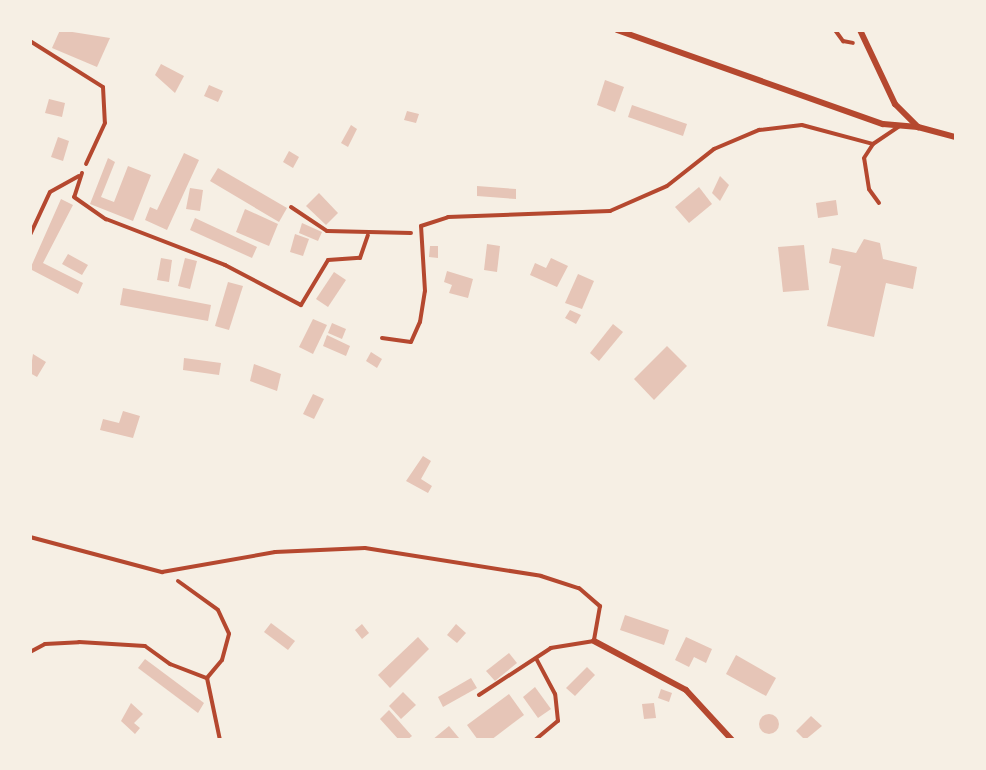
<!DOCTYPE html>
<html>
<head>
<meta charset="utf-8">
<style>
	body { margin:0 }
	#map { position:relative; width:986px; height:770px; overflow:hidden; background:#f6efe4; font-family:"Times New Roman",serif }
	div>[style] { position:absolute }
	.building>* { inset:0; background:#e6c5b7 }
	.round { border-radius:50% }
	.path>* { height:4px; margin:-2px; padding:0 2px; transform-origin:2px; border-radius:2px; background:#b5482f }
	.service>* { height:4px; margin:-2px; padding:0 2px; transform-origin:2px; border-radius:2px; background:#b5482f }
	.minor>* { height:6px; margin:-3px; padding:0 3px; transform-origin:3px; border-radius:3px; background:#b5482f }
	span { translate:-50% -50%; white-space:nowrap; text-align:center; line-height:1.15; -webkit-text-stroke:5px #f6efe4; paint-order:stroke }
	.frame { position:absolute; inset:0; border:32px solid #f6efe4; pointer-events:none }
</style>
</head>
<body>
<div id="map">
	<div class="building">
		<div style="clip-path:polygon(60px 30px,110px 38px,97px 67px,52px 48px)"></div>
		<div style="clip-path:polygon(161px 64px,184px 76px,175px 93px,155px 75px)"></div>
		<div style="clip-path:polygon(605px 80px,624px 87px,615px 112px,597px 105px)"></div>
		<div style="clip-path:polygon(209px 85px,223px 91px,218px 102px,204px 96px)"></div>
		<div style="clip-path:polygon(49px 99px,65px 103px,62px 117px,45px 113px)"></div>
		<div style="clip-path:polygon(632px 105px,687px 124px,683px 136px,628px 117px)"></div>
		<div style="clip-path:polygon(407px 111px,419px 114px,416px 123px,404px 120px)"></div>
		<div style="clip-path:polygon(351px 125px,357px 129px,348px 147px,341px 143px)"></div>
		<div style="clip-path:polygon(58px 137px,69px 141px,63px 161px,51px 157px)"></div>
		<div style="clip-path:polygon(289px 151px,299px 157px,293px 168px,283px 162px)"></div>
		<div style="clip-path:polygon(184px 153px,199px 160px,167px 230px,145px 220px,150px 207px,157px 210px)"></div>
		<div style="clip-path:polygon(108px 158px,115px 162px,101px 197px,114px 202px,128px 166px,151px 175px,133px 221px,90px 204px)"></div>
		<div style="clip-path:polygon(218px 168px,287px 208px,279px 222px,210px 181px)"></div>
		<div style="clip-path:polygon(720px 176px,729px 185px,720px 201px,712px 193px)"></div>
		<div style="clip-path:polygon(477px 186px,516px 189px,516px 199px,477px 196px)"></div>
		<div style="clip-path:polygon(699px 187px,712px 204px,689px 223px,675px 207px)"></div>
		<div style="clip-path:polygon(190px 188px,203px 190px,200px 211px,186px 209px)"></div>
		<div style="clip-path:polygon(319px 193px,338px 213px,326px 225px,306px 206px)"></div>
		<div style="clip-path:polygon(61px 199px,73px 205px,43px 263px,83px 283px,78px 294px,30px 269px)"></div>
		<div style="clip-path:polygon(836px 200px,838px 215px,818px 218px,816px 203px)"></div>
		<div style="clip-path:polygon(245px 209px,278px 224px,269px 246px,236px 232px)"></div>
		<div style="clip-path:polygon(195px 218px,257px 247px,252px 258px,190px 230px)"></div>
		<div style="clip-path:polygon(302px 223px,322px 232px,318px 241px,299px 233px)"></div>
		<div style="clip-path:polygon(295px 234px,309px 239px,303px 256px,290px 252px)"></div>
		<div style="clip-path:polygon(864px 239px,880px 243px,883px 259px,917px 267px,913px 289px,886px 283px,874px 337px,827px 326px,841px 266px,829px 263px,832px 248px,856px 253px)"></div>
		<div style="clip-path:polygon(487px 244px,500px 246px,497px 272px,484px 270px)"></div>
		<div style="clip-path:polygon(804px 245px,809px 290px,783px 292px,778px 247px)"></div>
		<div style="clip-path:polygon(430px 246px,438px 246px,438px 258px,429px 257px)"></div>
		<div style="clip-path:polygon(68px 254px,88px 265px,82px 275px,62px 264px)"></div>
		<div style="clip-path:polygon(161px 258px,172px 260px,169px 282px,157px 280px)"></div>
		<div style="clip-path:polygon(185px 258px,197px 261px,190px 289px,178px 286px)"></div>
		<div style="clip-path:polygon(551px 258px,568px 266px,557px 287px,530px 275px,535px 263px,546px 268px)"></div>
		<div style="clip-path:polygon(447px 271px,473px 279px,468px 298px,449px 293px,452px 285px,444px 282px)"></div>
		<div style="clip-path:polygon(334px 272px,346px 280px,328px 307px,316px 299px)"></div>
		<div style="clip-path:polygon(578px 274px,594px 281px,582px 309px,565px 303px)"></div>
		<div style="clip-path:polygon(228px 282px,243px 286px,229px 330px,215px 326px)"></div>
		<div style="clip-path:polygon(123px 288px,211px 305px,208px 321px,120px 305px)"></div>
		<div style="clip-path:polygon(570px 310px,581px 315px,576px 324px,565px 318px)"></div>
		<div style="clip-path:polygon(313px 319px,327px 325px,313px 354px,299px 347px)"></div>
		<div style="clip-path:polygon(332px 323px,346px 329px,342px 339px,328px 333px)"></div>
		<div style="clip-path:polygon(613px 324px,623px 332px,599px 361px,590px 353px)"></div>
		<div style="clip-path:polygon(327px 335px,350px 346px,346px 356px,323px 346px)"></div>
		<div style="clip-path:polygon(667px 346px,687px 366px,654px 400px,634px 379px)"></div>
		<div style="clip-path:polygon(371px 352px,382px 359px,377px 368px,366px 361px)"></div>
		<div style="clip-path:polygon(33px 354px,46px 362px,37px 377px,30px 373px)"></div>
		<div style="clip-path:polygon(184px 358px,221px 363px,219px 375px,183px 370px)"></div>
		<div style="clip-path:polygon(254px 364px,281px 374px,277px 391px,250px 381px)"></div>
		<div style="clip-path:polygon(313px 394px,324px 399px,314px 419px,303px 414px)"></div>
		<div style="clip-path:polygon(123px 411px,140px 416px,133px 438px,100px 430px,103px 419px,119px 423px)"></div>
		<div style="clip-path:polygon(423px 456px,431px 461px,421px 479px,432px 486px,428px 493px,406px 481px)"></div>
		<div style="clip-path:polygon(625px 615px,669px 630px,664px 645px,620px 630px)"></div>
		<div style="clip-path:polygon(271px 623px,295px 641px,288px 650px,264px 632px)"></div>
		<div style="clip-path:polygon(362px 624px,369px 633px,362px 639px,355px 630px)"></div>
		<div style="clip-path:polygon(456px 624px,466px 633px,457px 643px,447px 635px)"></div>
		<div style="clip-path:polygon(418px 637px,429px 649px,390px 688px,378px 675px)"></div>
		<div style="clip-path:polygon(686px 637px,712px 649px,706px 663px,694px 657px,689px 667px,675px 660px)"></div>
		<div style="clip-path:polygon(509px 653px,517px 663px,495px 681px,486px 671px)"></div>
		<div style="clip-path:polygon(736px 655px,776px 678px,766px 696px,726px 674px)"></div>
		<div style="clip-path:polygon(145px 659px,204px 703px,198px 713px,138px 668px)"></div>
		<div style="clip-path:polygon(587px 667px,595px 675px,575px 696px,566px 688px)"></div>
		<div style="clip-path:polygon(471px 678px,477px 688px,443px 707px,438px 697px)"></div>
		<div style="clip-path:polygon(535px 687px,551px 709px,538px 718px,523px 697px)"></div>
		<div style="clip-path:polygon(661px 689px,672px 693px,669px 702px,658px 698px)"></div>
		<div style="clip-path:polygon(403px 692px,416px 705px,401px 719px,389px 706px)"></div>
		<div style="clip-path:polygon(509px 694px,524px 715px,491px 740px,478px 740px,467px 725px)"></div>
		<div style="clip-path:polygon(131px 703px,143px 714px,134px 723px,140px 728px,135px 734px,121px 721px)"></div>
		<div style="clip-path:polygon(654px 703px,656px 718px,644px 719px,642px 704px)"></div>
		<div style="clip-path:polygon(389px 710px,412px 736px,407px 740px,399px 740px,380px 719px)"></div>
		<div class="round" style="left:759px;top:714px;width:20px;height:20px"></div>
		<div style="clip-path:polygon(811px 716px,822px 726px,805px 740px,796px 731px)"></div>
		<div style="clip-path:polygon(449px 726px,459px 738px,432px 740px)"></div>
	</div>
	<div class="path">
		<div style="left:835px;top:30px;width:14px;rotate:54deg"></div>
		<div style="left:843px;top:41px;width:10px;rotate:11deg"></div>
		<div style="left:82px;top:173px;width:25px;rotate:108deg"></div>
		<div style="left:74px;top:197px;width:39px;rotate:35deg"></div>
		<div style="left:106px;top:219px;width:128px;rotate:21.1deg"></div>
		<div style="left:225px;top:265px;width:86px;rotate:27.8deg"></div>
		<div style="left:301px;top:305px;width:52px;rotate:-59deg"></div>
		<div style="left:328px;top:260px;width:32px;rotate:-4deg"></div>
		<div style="left:360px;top:258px;width:24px;rotate:-71deg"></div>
		<div style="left:291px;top:207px;width:43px;rotate:33.7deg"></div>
		<div style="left:327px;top:231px;width:84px;rotate:1.4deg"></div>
		<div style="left:30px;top:235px;width:47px;rotate:-65.1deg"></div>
		<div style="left:50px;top:192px;width:33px;rotate:-29deg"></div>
		<div style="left:178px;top:581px;width:49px;rotate:35.9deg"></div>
		<div style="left:218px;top:610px;width:26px;rotate:65deg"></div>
		<div style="left:229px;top:634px;width:27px;rotate:105deg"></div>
		<div style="left:222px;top:660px;width:23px;rotate:130deg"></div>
		<div style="left:30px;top:652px;width:17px;rotate:-28deg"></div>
		<div style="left:45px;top:644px;width:34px;rotate:-3deg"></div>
		<div style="left:79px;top:642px;width:66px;rotate:3.5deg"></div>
		<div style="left:145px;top:646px;width:31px;rotate:36deg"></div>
		<div style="left:170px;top:664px;width:40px;rotate:21deg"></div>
		<div style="left:207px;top:678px;width:63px;rotate:78.2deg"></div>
	</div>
	<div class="service">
		<div style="left:30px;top:41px;width:86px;rotate:32.2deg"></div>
		<div style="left:103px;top:87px;width:36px;rotate:87deg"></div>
		<div style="left:105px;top:123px;width:45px;rotate:114.9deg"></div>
		<div style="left:879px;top:203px;width:17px;rotate:-126deg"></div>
		<div style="left:869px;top:189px;width:31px;rotate:-99deg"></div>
		<div style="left:864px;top:158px;width:17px;rotate:-57deg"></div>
		<div style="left:873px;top:144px;width:32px;rotate:-34deg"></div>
		<div style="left:382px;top:338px;width:29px;rotate:8deg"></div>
		<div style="left:411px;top:342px;width:22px;rotate:-66deg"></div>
		<div style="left:420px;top:322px;width:31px;rotate:-81deg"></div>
		<div style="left:425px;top:291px;width:65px;rotate:-93.5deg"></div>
		<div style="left:421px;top:226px;width:28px;rotate:-18deg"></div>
		<div style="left:448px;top:217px;width:162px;rotate:-2.1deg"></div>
		<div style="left:610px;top:211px;width:62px;rotate:-23.7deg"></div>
		<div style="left:667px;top:186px;width:60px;rotate:-38.2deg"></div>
		<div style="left:714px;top:149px;width:49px;rotate:-22.9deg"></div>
		<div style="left:759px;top:130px;width:43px;rotate:-6.6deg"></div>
		<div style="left:802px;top:125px;width:73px;rotate:15deg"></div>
		<div style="left:30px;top:537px;width:137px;rotate:14.9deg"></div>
		<div style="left:162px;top:572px;width:115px;rotate:-10deg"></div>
		<div style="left:275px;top:552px;width:90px;rotate:-2.5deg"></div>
		<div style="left:365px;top:548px;width:178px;rotate:9deg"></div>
		<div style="left:541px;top:576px;width:40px;rotate:18deg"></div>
		<div style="left:579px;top:588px;width:28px;rotate:41deg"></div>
		<div style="left:600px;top:606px;width:36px;rotate:100deg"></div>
		<div style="left:594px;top:641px;width:44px;rotate:170.8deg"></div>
		<div style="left:551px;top:648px;width:86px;rotate:146.9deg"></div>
		<div style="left:535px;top:740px;width:30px;rotate:-40deg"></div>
		<div style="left:558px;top:721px;width:27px;rotate:-96deg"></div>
		<div style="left:555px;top:694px;width:40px;rotate:-118deg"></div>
	</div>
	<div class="minor">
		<div style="left:617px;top:30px;width:282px;rotate:19.5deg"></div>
		<div style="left:883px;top:124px;width:35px;rotate:5deg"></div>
		<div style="left:860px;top:30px;width:82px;rotate:64.7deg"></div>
		<div style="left:895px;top:104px;width:33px;rotate:45deg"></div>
		<div style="left:918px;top:127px;width:39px;rotate:15deg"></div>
		<div style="left:594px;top:641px;width:104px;rotate:28deg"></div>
		<div style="left:686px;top:690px;width:68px;rotate:47.4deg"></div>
	</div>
	<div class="frame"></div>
</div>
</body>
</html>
